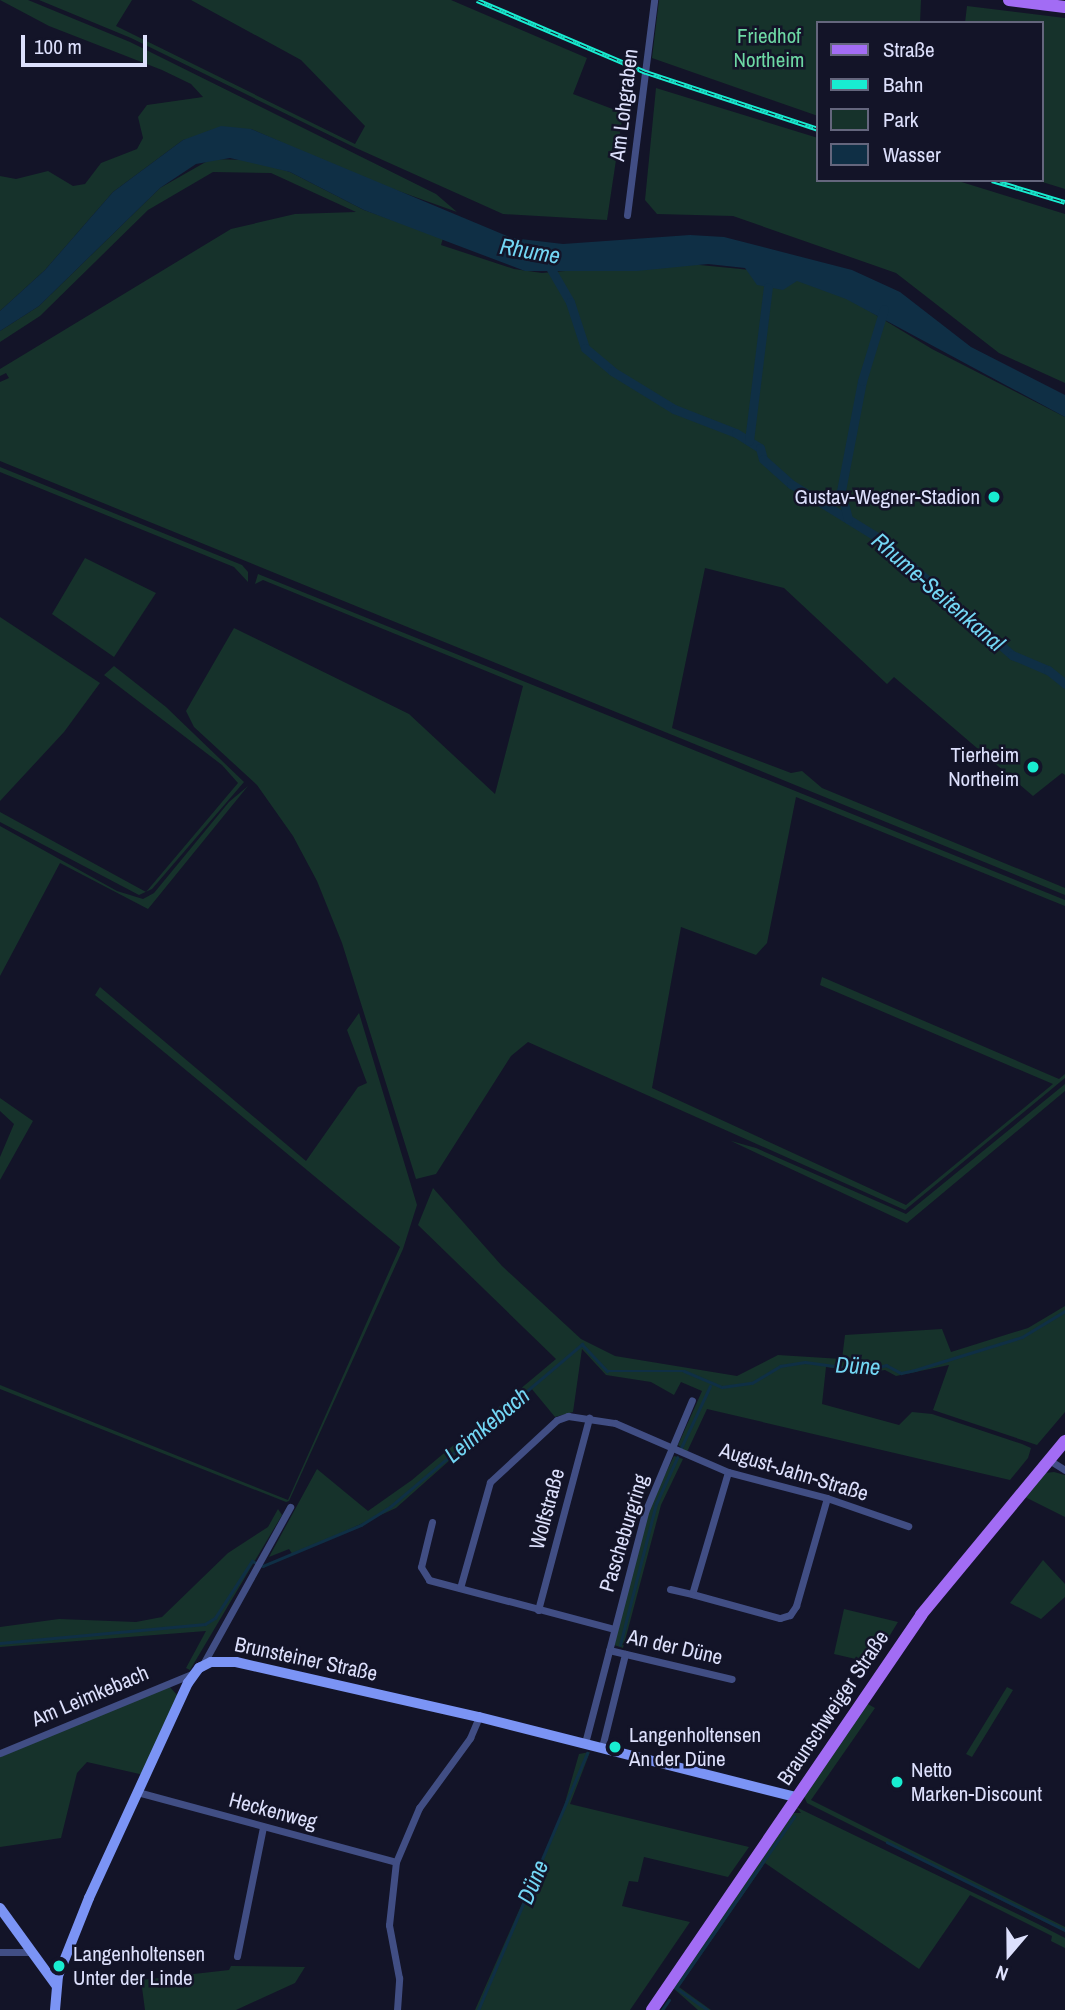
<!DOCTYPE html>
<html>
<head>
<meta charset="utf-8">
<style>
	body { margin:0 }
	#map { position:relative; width:1065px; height:2010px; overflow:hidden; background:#131428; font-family:"Archivo Narrow",sans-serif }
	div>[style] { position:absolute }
	.green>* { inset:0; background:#16322b }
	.water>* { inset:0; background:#0f2f45 }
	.stream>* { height:2.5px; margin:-1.25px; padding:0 1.25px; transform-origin:1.25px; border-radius:1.25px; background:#0f2f45 }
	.canal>* { height:9px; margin:-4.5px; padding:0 4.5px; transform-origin:4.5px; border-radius:4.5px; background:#0f2f45 }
	.street>* { height:7px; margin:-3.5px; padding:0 3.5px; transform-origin:3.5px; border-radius:3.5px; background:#414e84 }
	.secondary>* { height:10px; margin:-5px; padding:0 5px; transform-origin:5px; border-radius:5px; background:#7b94f5 }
	.primary>* { height:12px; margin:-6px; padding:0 6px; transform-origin:6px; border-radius:6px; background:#a26cf4 }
	.rail>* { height:5px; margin-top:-2.5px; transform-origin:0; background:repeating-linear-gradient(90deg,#131428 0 8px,#18edd1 0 16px); box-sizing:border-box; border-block:2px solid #18edd1 }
	.dots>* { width:19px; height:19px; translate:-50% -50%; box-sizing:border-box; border:4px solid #131428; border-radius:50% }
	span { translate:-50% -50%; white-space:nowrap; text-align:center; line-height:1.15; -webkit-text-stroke:5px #131428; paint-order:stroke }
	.park-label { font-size:21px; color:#6dd8a4 }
	.street-label { font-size:21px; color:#dde0fc }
	.poi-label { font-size:21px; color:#dde0fc }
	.right { translate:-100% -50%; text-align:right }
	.left { translate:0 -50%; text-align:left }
	.water-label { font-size:23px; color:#73d6f4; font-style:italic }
	.legend { position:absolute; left:816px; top:21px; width:228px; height:161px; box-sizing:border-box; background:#131428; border:2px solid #64667d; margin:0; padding:9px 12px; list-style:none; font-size:21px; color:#dde0fc }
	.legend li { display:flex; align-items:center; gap:14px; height:35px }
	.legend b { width:35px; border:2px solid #64667d }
	.north { position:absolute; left:974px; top:1919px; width:70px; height:70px; -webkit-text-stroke:5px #131428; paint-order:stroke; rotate:200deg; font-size:19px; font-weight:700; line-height:28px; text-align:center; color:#dde0fc }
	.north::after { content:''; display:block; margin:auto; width:24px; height:32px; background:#dde0fc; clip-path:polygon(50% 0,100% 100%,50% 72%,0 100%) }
	.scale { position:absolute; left:21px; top:35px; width:126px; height:32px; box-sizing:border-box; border:4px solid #dde0fc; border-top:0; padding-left:9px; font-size:21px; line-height:24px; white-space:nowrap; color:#dde0fc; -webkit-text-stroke:5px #131428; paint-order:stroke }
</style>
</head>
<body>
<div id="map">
	<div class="green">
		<div style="clip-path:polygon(0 0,28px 0,130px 42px,436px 194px,457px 212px,365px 179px,251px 129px,183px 140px,113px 192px,45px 270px,0 311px,0 176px,16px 179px,48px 171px,73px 186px,85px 184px,101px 163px,137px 149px,143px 138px,138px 117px,147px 105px,203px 97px,191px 84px,162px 70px,49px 26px)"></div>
		<div style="clip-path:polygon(39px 0,132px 0,116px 26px,355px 144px,365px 126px,301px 60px,191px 0,451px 0,587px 58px,573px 94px,623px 113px,607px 220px,503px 214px,356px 148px,131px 38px)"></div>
		<div style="clip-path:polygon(659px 0,921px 0,920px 23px,818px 23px,818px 116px,652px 58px)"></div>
		<div style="clip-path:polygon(967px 6px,1065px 18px,1065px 189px,1036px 180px,1042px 180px,1042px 23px,965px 23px)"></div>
		<div style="clip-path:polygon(656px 88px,818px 138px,818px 180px,955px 180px,1065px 214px,1065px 383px,999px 353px,896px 273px,733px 216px,657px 214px,645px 200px)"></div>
		<div style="clip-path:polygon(211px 159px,249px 160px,290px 172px,364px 210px,443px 238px,441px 245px,514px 269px,542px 273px,669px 262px,761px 271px,823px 283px,932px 349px,1065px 417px,1065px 775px,1062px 773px,1033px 796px,894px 677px,887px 684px,784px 588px,705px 568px,672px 728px,791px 773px,802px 771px,822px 788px,1065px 888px,1065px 895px,0 461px,0 382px,9px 378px,6px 373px,0 376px,0 369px,231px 229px,295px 214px,356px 212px,271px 173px,213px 172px,148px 210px,40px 316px,0 342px,0 331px,39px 306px,160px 188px)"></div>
		<div style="clip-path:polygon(0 467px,242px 565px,248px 572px,248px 582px,234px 567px,0 472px)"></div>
		<div style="clip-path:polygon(85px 558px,156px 593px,114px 657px,52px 614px)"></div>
		<div style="clip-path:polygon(258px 574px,1065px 900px,1065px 906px,796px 797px,767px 943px,756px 955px,681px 927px,652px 1088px,906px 1205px,1053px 1084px,820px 985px,822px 977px,1059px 1079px,1065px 1074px,1065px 1078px,905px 1210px,528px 1042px,511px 1056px,436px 1174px,416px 1179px,342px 943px,317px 881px,293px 836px,257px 785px,194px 727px,186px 711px,234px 628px,409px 714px,495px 794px,523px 686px,263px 580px,255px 584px)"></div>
		<div style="clip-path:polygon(0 617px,100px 683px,64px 732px,0 801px)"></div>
		<div style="clip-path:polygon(114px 666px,166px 707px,244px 782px,152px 889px,139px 895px,0 822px,0 812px,146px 892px,238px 783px,222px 765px,104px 675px)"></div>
		<div style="clip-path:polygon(248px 786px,148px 909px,60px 863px,0 976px,0 826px,117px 891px,143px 899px,154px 893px,229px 802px)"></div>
		<div style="clip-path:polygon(100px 987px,306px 1161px,358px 1087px,367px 1083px,347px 1030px,359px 1013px,417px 1205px,403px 1249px,289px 1501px,286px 1502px,0 1389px,0 1385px,288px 1500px,400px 1247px,95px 995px)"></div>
		<div style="clip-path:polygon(1065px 1084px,1065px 1091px,907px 1223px,731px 1141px,756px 1148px,906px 1214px)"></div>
		<div style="clip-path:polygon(0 1098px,33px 1121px,0 1180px,0 1157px,14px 1124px,0 1111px)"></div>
		<div style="clip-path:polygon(433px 1188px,502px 1266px,581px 1339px,615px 1356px,737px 1376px,778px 1355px,842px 1359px,845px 1335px,942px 1329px,951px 1352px,1028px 1328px,1065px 1306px,1065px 1412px,1037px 1445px,933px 1410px,949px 1365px,896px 1376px,885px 1370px,865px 1373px,826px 1367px,822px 1404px,899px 1425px,912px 1412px,932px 1414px,1022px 1444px,1031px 1448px,1028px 1458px,1010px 1480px,707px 1409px,687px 1452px,678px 1445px,702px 1391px,681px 1382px,674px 1395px,651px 1382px,606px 1375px,582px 1349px,573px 1412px,555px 1417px,531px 1388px,396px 1508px,293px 1555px,289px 1549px,269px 1557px,317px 1469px,368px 1511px,412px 1480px,556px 1359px,418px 1225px)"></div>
		<div style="clip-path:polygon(674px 1456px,683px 1459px,661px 1505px,623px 1648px,614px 1645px,650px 1505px)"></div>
		<div style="clip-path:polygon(1054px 1472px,1065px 1475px,1065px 1517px,1025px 1497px,1045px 1473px)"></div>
		<div style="clip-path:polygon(278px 1509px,282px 1515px,190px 1670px,186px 1668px,206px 1631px,0 1647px,0 1627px,59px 1619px,136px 1622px,162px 1617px,228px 1553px,268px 1527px)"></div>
		<div style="clip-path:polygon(1043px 1560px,1065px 1584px,1065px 1597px,1041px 1619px,1010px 1603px)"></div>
		<div style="clip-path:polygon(844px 1609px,898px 1622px,873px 1663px,834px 1654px)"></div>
		<div style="clip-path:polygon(168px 1685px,178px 1696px,144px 1775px,87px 1762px,77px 1773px,61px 1838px,0 1847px,0 1757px)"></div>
		<div style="clip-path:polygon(1007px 1687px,1013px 1690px,972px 1757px,966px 1754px)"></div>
		<div style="clip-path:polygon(866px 1703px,875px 1708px,811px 1800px,1065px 1927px,1065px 1932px,807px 1803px,804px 1796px)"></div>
		<div style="clip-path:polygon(590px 1752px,570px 1804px,749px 1847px,728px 1877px,644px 1857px,638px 1882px,629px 1881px,622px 1906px,690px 1922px,630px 2010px,475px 2010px,562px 1813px,579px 1754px)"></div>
		<div style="clip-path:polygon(796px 1807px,1038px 1924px,1065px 1938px,1065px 1948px,1051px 1941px,1052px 1936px,970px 1895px,919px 1969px,765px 1863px,679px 1987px,711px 2010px,698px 2010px,673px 1988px,791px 1813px,801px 1813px)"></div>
		<div style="clip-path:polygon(231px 1966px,305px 1967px,295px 1983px,236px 2010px,145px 2010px,141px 1980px,229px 1970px)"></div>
	</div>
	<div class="water">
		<div style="clip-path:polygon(221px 126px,251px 129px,512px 238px,563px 244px,690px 235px,724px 237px,852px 270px,900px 292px,971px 347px,1065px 395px,1065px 417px,846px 299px,797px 281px,783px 290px,757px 285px,745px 268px,708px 264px,637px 271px,525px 271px,364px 210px,290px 172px,230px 158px,196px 164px,160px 188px,39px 306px,0 331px,0 311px,45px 270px,113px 192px,183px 140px)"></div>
	</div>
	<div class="stream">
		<div style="left:681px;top:1448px;width:68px;rotate:-64.9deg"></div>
		<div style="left:0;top:1643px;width:206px;rotate:-5.3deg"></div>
		<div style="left:205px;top:1624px;width:12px;rotate:-31deg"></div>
		<div style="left:215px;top:1618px;width:68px;rotate:-57deg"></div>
		<div style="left:252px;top:1561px;width:12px;rotate:24deg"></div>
		<div style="left:263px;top:1566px;width:106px;rotate:-22.7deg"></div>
		<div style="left:361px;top:1525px;width:34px;rotate:-32deg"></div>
		<div style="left:390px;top:1507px;width:252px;rotate:-40.3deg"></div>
		<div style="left:582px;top:1344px;width:37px;rotate:47deg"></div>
		<div style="left:607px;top:1371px;width:77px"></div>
		<div style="left:684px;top:1371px;width:41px;rotate:22.8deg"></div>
		<div style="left:722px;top:1387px;width:30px;rotate:-8deg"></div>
		<div style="left:752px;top:1383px;width:33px;rotate:-31deg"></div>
		<div style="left:780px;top:1366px;width:25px;rotate:-9deg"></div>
		<div style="left:805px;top:1362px;width:61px;rotate:7.6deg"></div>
		<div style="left:865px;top:1370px;width:22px;rotate:-13deg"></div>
		<div style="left:886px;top:1365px;width:17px;rotate:28deg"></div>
		<div style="left:901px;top:1373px;width:14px;rotate:-12deg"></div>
		<div style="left:915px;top:1370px;width:112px;rotate:-17.1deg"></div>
		<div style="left:1022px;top:1337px;width:50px;rotate:-31.2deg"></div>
		<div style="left:620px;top:1645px;width:146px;rotate:-75.7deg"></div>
		<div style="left:656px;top:1504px;width:51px;rotate:-65.5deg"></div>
		<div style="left:887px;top:1842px;width:199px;rotate:26.3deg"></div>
		<div style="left:478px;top:2010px;width:279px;rotate:-67deg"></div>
		<div style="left:662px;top:2010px;width:12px;rotate:-55deg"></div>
		<div style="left:707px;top:2010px;width:38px;rotate:-145deg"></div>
		<div style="left:676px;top:1988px;width:208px;rotate:-55.4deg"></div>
	</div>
	<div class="canal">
		<div style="left:548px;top:264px;width:44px;rotate:59.9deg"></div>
		<div style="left:570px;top:302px;width:48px;rotate:71.9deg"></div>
		<div style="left:585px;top:348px;width:35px;rotate:40deg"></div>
		<div style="left:612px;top:371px;width:73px;rotate:31.5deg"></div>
		<div style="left:674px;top:409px;width:66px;rotate:21.2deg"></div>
		<div style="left:736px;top:433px;width:28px;rotate:32deg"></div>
		<div style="left:760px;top:448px;width:11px;rotate:75deg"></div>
		<div style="left:763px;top:459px;width:38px;rotate:42deg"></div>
		<div style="left:791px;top:484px;width:107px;rotate:31.6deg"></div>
		<div style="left:882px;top:540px;width:174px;rotate:41.5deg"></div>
		<div style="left:1012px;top:655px;width:39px;rotate:23deg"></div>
		<div style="left:1048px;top:670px;width:22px;rotate:39deg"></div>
		<div style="left:749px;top:441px;width:155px;rotate:-83deg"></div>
		<div style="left:848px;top:519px;width:29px;rotate:-104deg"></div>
		<div style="left:841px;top:491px;width:112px;rotate:-79.2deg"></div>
		<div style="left:862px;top:381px;width:75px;rotate:-73deg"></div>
	</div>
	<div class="street">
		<div style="left:627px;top:215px;width:217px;rotate:-82.8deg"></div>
		<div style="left:1049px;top:1460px;width:19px;rotate:32deg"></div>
		<div style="left:728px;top:1472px;width:127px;rotate:106.4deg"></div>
		<div style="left:692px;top:1594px;width:91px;rotate:15.3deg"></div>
		<div style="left:780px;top:1618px;width:10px;rotate:-17deg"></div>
		<div style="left:790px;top:1615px;width:11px;rotate:-56deg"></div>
		<div style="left:796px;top:1606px;width:112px;rotate:-74deg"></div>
		<div style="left:432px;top:1522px;width:46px;rotate:103.7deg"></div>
		<div style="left:421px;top:1567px;width:15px;rotate:58deg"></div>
		<div style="left:429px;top:1580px;width:191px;rotate:14.8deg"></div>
		<div style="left:460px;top:1588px;width:110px;rotate:-74.2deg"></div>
		<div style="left:490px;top:1482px;width:91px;rotate:-42.8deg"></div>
		<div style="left:557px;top:1420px;width:12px;rotate:-20deg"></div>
		<div style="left:568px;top:1416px;width:48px;rotate:8.5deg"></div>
		<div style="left:615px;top:1423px;width:123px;rotate:23.4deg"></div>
		<div style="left:728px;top:1472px;width:102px;rotate:14.7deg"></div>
		<div style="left:827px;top:1498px;width:86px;rotate:19.1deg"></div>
		<div style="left:670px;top:1589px;width:23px;rotate:13deg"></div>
		<div style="left:538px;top:1610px;width:199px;rotate:-75.1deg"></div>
		<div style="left:609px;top:1650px;width:126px;rotate:13.3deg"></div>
		<div style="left:202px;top:1666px;width:182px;rotate:-61deg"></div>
		<div style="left:585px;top:1743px;width:239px;rotate:-75.4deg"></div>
		<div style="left:645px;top:1512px;width:121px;rotate:-67.2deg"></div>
		<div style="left:602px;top:1747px;width:96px;rotate:-76.1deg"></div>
		<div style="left:0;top:1753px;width:210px;rotate:-22.4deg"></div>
		<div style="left:141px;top:1793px;width:264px;rotate:15.1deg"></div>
		<div style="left:0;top:1952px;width:29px"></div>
		<div style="left:237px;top:1956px;width:132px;rotate:-78.6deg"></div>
		<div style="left:397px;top:2010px;width:32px;rotate:-86deg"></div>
		<div style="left:399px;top:1978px;width:54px;rotate:-100.7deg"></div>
		<div style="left:389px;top:1925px;width:63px;rotate:-83.7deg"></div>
		<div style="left:396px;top:1862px;width:59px;rotate:-66.9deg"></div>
		<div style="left:419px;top:1808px;width:87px;rotate:-53.9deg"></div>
		<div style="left:470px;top:1738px;width:23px;rotate:-67deg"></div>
	</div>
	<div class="secondary">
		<div style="left:0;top:1908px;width:95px;rotate:54deg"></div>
		<div style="left:55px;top:2010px;width:34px;rotate:-85deg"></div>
		<div style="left:58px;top:1976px;width:84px;rotate:-68.3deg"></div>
		<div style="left:89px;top:1898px;width:237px;rotate:-65.3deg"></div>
		<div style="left:188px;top:1683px;width:19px;rotate:-54deg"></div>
		<div style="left:199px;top:1668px;width:13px;rotate:-27deg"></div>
		<div style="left:211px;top:1662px;width:25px"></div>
		<div style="left:236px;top:1662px;width:249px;rotate:12.8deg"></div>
		<div style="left:479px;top:1717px;width:326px;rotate:14.2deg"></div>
	</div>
	<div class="primary">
		<div style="left:1009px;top:0;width:56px;rotate:7.1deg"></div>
		<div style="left:652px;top:2010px;width:478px;rotate:-55.7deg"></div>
		<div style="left:921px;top:1615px;width:226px;rotate:-50.4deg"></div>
	</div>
	<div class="rail">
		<div style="left:477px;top:0;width:184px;rotate:23.1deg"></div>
		<div style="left:646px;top:72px;width:181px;rotate:18.3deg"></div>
		<div style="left:992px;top:180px;width:76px;rotate:16.8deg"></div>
	</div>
	<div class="dots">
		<div style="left:994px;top:497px;background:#18edd1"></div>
		<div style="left:1033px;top:767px;background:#18edd1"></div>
		<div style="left:615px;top:1747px;background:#18edd1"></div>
		<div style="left:897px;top:1782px;background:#18edd1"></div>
		<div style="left:59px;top:1966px;background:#18edd1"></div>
	</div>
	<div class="park-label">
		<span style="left:769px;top:48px">Friedhof<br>Northeim</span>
	</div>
	<div class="street-label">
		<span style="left:624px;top:105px;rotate:-83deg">Am Lohgraben</span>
		<span style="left:794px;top:1472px;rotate:17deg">August-Jahn-Straße</span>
		<span style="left:547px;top:1509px;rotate:-75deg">Wolfstraße</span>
		<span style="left:624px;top:1533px;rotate:-73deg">Pascheburgring</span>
		<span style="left:675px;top:1647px;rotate:13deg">An der Düne</span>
		<span style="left:306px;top:1659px;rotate:12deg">Brunsteiner Straße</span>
		<span style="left:90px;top:1696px;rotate:-23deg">Am Leimkebach</span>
		<span style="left:833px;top:1708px;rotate:-56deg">Braunschweiger Straße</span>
		<span style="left:273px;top:1811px;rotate:15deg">Heckenweg</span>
	</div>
	<div class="poi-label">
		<span class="right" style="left:980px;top:497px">Gustav-Wegner-Stadion</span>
		<span class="right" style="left:1019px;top:767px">Tierheim<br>Northeim</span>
		<span class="left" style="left:629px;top:1747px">Langenholtensen<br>An der Düne</span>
		<span class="left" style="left:911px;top:1782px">Netto<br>Marken-Discount</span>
		<span class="left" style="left:73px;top:1966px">Langenholtensen<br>Unter der Linde</span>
	</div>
	<div class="water-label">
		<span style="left:530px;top:251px;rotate:10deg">Rhume</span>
		<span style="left:938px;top:592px;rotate:41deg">Rhume-Seitenkanal</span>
		<span style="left:858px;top:1366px;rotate:3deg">Düne</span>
		<span style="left:487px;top:1425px;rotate:-40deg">Leimkebach</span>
		<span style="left:533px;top:1882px;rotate:-67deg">Düne</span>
	</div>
	<ul class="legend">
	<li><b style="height:9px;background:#a26cf4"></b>Straße</li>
	<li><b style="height:9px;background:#18edd1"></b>Bahn</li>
	<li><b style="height:19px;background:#16322b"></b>Park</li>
	<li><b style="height:19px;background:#0f2f45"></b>Wasser</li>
	</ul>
	<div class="north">N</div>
	<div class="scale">100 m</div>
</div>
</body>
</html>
